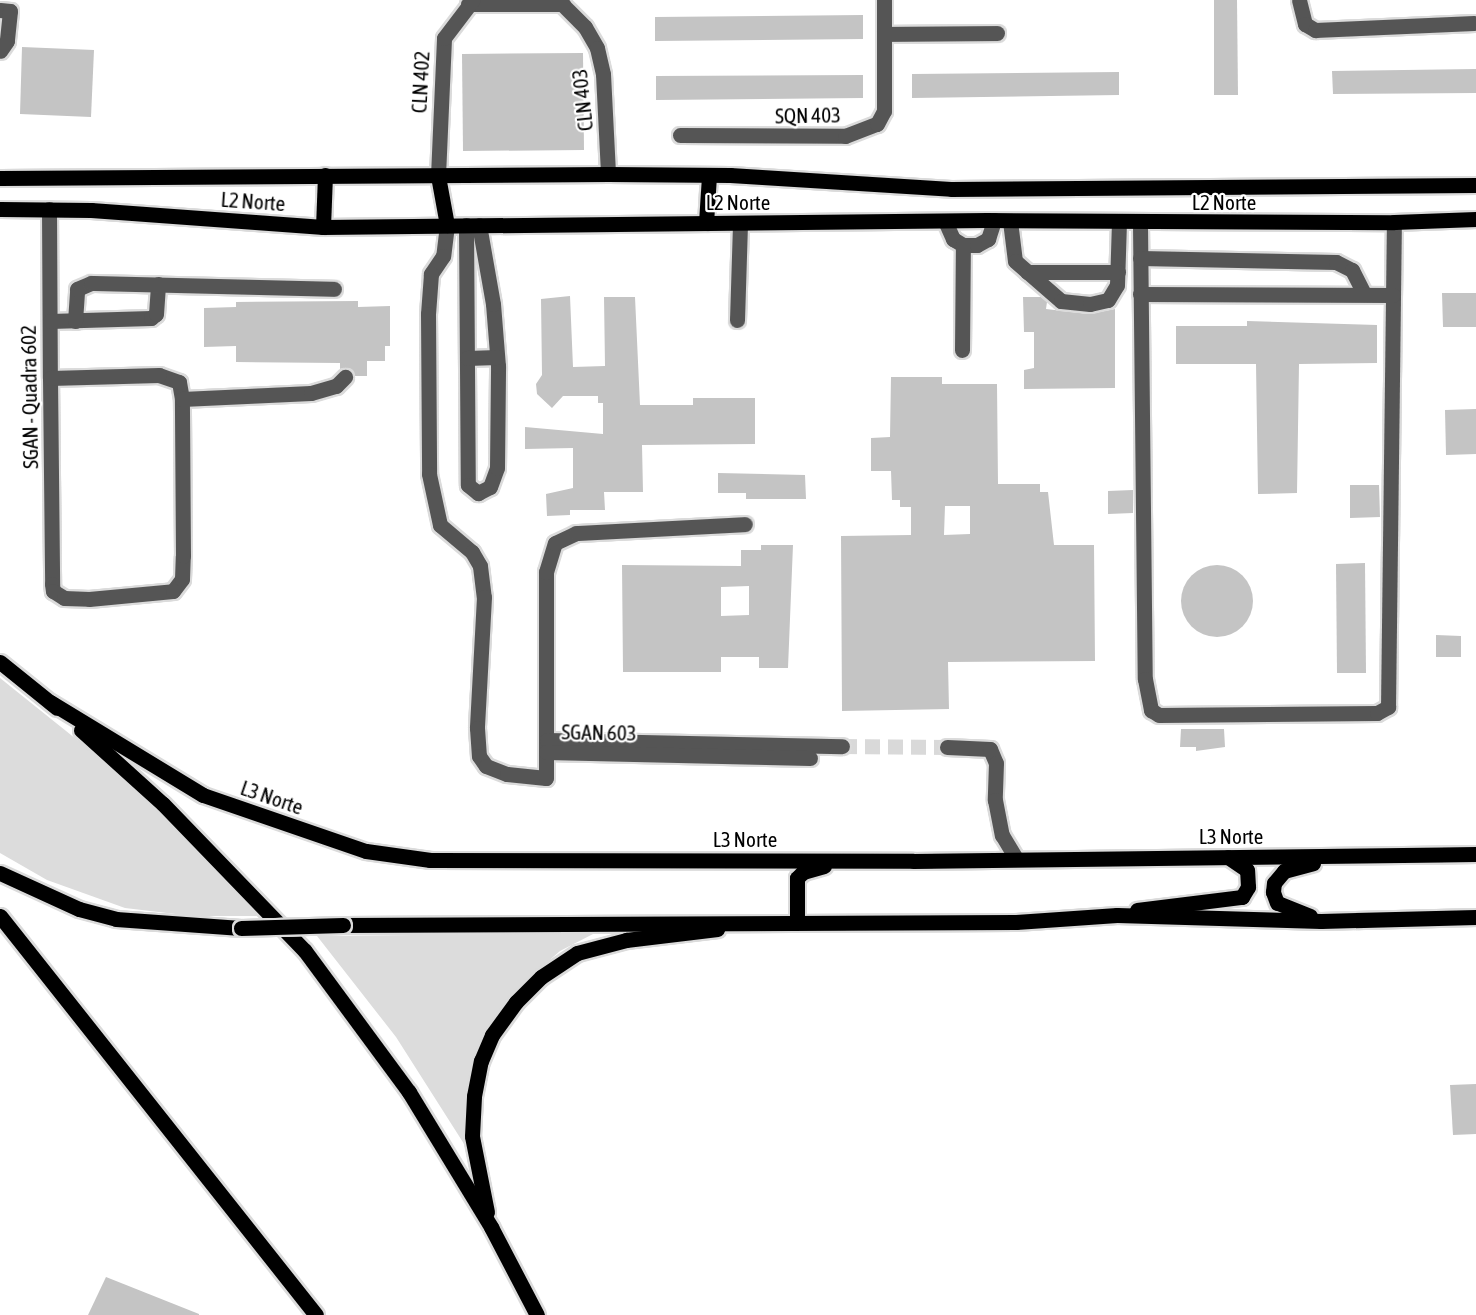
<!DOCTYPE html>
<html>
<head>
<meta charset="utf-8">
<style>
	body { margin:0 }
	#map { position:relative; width:1476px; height:1315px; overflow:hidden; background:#fff; font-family:"Asap Condensed",sans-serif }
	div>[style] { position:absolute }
	.green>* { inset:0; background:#dcdcdc }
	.building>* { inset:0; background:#c4c4c4 }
	.round { border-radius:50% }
	.minor-tunnel>* { height:15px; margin-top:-7.5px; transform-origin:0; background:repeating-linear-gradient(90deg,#d9d9d9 0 15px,transparent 0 23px) }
	.roads { filter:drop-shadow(2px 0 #dbdbdb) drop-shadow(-2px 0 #dbdbdb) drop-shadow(0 2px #dbdbdb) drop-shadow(0 -2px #dbdbdb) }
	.minor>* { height:15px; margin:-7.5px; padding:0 7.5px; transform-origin:7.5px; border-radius:7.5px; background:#555 }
	.major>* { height:15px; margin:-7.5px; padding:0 7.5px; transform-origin:7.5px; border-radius:7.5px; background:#000 }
	.bridges { filter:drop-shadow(2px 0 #dbdbdb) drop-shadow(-2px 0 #dbdbdb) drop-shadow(0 2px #dbdbdb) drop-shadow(0 -2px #dbdbdb) }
	.major-bridge>* { height:15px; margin:-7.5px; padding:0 7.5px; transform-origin:7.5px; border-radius:7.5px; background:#000 }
	span { translate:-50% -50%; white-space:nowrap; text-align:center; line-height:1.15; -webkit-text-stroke:4.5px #fff; paint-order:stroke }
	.street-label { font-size:21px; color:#000 }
</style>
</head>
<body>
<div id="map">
	<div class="green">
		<div style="clip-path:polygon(0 678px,157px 804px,267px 916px,192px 916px,125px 908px,47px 880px,0 853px)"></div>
		<div style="clip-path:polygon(595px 933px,560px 951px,529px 978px,486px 1037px,473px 1158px,396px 1037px,317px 936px)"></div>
	</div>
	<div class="building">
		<div style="clip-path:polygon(1214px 0,1237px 0,1238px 95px,1214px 95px)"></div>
		<div style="clip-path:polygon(863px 15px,863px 39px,655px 41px,655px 17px)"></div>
		<div style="clip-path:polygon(22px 47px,94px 50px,91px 117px,20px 114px)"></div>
		<div style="clip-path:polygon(583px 53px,584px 150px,463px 151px,462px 54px)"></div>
		<div style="clip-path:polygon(1476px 69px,1476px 93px,1333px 94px,1332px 71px)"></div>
		<div style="clip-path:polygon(1119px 72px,1119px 95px,912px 98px,912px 74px)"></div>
		<div style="clip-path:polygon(863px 75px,863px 98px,656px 100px,656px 76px)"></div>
		<div style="clip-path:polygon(1442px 293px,1476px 293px,1476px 327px,1443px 327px)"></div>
		<div style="clip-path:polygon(570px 296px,573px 367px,605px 366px,604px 297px,635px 297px,640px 405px,693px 405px,693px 398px,755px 398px,755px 444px,642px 445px,643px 492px,604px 492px,605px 510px,570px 510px,570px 515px,547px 516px,546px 494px,573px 488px,573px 448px,525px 449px,525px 427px,603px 434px,603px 403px,598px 403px,598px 396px,563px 396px,552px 408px,537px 394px,536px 384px,542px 375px,541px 299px)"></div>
		<div style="clip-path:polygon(1023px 297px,1041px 297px,1047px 302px,1046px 309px,1089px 314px,1115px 309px,1115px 388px,1024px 389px,1024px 370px,1034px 368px,1034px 332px,1024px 332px)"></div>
		<div style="clip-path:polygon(358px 301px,358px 307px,390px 306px,390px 346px,385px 346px,385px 361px,367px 361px,367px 376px,354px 376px,348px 368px,340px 369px,340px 363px,236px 362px,236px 346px,204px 347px,204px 308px,236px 307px,236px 302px)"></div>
		<div style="clip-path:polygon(1247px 321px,1377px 325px,1377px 363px,1299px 364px,1297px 493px,1258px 494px,1256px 364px,1176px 364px,1176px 326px,1247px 326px)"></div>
		<div style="clip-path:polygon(evenodd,891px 377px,942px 377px,942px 384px,997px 384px,998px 484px,1040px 484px,1040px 492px,1048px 492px,1054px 545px,1094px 545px,1095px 661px,948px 662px,949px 709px,842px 711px,841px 536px,911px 535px,911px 507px,900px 507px,900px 500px,892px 500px,891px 471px,871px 471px,871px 438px,890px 437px,891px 377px,945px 506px,970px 506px,970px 534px,944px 535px,945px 506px)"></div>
		<div style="clip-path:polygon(1476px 409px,1476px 454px,1446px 455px,1445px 410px)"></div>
		<div style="clip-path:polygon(718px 473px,805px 475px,806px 499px,746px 499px,746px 493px,718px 493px)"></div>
		<div style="clip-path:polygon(1350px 485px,1379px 485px,1380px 517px,1350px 518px)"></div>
		<div style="clip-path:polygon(1133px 490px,1133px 513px,1108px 514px,1108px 491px)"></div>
		<div style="clip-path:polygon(evenodd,761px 545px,793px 545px,788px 668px,759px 668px,759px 657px,721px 657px,721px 672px,623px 672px,622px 565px,741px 566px,741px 550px,761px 550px,761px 545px,749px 586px,749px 615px,721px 616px,721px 587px,749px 586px)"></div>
		<div style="clip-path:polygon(1365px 563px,1366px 673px,1337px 673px,1336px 564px)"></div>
		<div class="round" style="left:1181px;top:565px;width:72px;height:72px"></div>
		<div style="clip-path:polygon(1436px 635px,1461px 636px,1461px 657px,1436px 657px)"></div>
		<div style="clip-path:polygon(1181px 729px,1224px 729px,1225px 747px,1196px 751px,1196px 747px,1180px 747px)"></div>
		<div style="clip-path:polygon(1476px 1084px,1476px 1134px,1453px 1135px,1450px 1085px)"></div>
		<div style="clip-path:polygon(106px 1277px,199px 1314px,199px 1315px,88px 1315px)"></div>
	</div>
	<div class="minor-tunnel">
		<div style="left:842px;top:746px;width:105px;rotate:0.5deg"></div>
	</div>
	<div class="roads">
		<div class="minor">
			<div style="left:558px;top:0;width:38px;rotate:45deg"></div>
			<div style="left:585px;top:27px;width:24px;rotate:60deg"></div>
			<div style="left:597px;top:48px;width:27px;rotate:77deg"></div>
			<div style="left:603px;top:74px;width:100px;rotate:87.1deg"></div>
			<div style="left:1299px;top:0;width:25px;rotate:76deg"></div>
			<div style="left:1305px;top:24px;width:12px;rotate:31deg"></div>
			<div style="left:1315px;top:30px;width:159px;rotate:-2.5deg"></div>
			<div style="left:468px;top:4px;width:95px"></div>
			<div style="left:0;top:10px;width:10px;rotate:6deg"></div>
			<div style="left:10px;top:11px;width:30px;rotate:96deg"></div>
			<div style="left:7px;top:41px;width:12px;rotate:125deg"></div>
			<div style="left:884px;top:34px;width:113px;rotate:-0.5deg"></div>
			<div style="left:680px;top:135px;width:165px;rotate:0.3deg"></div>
			<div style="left:845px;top:136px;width:34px;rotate:-21deg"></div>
			<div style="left:877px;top:124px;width:15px;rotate:-62deg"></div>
			<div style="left:884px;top:111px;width:111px;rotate:-90deg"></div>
			<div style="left:438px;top:176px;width:138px;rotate:-87.5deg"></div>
			<div style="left:444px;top:38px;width:48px;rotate:-52.7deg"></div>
			<div style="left:49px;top:209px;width:169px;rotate:89.7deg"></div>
			<div style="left:50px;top:378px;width:206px;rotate:89.4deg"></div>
			<div style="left:52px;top:584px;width:7px;rotate:82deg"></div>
			<div style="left:53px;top:591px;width:13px;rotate:32deg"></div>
			<div style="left:64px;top:598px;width:25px;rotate:2deg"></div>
			<div style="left:89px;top:599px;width:84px;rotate:-5.4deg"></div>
			<div style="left:173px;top:591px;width:15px;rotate:-53deg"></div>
			<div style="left:182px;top:579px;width:23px;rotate:-88deg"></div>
			<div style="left:183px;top:556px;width:157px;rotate:-90.4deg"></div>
			<div style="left:182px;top:399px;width:17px;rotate:-100deg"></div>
			<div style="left:179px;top:382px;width:21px;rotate:-161deg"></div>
			<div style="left:159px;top:375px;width:109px;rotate:178.4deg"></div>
			<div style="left:945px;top:221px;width:20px;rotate:66deg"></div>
			<div style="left:953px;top:239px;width:12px;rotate:31deg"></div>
			<div style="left:963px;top:245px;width:14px"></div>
			<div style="left:977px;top:245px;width:13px;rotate:-29deg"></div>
			<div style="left:988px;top:239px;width:20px;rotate:-72deg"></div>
			<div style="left:1010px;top:221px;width:40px;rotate:82.9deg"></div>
			<div style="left:1015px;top:261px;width:61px;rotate:41deg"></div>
			<div style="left:1061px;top:301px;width:29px;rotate:6deg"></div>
			<div style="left:1090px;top:304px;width:18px;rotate:-13deg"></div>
			<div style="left:1108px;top:300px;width:17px;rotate:-59deg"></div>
			<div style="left:1117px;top:285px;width:62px;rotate:-88.2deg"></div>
			<div style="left:1140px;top:224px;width:455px;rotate:89.4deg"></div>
			<div style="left:1145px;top:679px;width:32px;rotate:79deg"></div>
			<div style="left:1151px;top:710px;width:9px;rotate:32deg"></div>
			<div style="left:1159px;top:715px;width:218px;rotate:-0.5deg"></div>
			<div style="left:1377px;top:713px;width:13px;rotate:-29deg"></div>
			<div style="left:1388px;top:707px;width:485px;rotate:-89.3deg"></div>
			<div style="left:447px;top:225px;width:31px;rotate:97deg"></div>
			<div style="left:443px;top:256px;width:22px;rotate:124deg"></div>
			<div style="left:431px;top:274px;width:40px;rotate:94.3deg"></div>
			<div style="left:428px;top:314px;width:160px;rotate:89.6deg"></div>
			<div style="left:429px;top:474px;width:52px;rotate:77.8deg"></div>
			<div style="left:440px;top:525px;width:42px;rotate:40.2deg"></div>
			<div style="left:472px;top:552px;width:16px;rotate:60deg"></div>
			<div style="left:480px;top:566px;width:31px;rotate:83deg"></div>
			<div style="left:484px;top:597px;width:131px;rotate:93.1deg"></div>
			<div style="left:477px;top:728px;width:28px;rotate:86deg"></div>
			<div style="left:479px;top:756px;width:12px;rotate:55deg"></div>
			<div style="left:486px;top:766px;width:22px;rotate:21deg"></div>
			<div style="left:507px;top:774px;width:39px;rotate:6deg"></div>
			<div style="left:546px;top:778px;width:206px;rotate:-90deg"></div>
			<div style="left:546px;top:572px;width:30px;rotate:-73deg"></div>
			<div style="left:555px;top:543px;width:23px;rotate:-25deg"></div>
			<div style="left:576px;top:533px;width:169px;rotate:-3deg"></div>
			<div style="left:466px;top:225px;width:260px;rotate:89.6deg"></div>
			<div style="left:468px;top:485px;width:13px;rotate:39deg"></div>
			<div style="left:478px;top:493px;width:13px;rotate:-27deg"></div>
			<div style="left:490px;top:487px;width:20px;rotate:-70deg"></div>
			<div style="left:497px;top:468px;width:102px;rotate:-89.4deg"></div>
			<div style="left:498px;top:366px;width:62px;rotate:-94.6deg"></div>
			<div style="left:493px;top:304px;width:80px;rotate:-100deg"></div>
			<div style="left:1140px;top:258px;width:196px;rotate:1.2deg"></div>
			<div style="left:1336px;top:262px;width:18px;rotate:27deg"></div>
			<div style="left:1352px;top:270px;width:27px;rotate:63deg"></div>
			<div style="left:1027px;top:272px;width:91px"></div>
			<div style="left:1140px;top:294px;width:253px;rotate:0.2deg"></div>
			<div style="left:737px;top:320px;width:97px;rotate:-88.2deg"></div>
			<div style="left:50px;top:321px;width:101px;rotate:-1.7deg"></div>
			<div style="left:151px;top:318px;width:6px;rotate:-39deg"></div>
			<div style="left:156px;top:314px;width:30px;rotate:-86deg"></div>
			<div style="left:75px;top:321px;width:32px;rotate:-86deg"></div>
			<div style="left:77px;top:289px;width:15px;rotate:-23deg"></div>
			<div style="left:91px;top:283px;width:243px;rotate:1.4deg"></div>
			<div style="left:962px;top:350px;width:105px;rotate:-89.5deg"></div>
			<div style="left:467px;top:358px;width:30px;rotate:-2deg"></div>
			<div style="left:182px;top:399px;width:129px;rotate:-2.7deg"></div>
			<div style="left:311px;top:393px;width:26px;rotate:-16deg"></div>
			<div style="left:336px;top:386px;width:13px;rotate:-45deg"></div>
			<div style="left:547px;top:740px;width:295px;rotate:1.2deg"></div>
			<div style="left:947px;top:747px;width:43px;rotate:2.7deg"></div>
			<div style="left:990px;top:749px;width:15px;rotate:67deg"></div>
			<div style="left:996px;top:763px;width:37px;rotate:92deg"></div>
			<div style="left:995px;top:800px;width:36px;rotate:79deg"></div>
			<div style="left:1002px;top:835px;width:26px;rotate:59deg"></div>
			<div style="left:546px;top:752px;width:264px;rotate:1.3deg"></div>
		</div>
		<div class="major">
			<div style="left:438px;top:176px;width:50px;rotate:79.6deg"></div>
			<div style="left:0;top:178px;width:608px;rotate:-0.38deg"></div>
			<div style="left:608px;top:174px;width:122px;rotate:0.5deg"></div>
			<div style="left:730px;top:175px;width:221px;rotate:3.6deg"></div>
			<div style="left:951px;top:189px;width:525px;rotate:-0.44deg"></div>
			<div style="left:0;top:209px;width:91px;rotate:0.6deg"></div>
			<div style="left:91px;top:210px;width:233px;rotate:4.2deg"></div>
			<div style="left:323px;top:227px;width:664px;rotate:-0.6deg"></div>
			<div style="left:987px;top:220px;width:407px;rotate:0.3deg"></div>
			<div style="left:1394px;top:222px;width:82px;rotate:-2.1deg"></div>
			<div style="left:706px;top:223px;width:48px;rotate:-86.4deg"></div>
			<div style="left:323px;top:227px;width:52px;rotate:-87.8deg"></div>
			<div style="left:0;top:662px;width:73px;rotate:38.9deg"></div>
			<div style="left:50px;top:702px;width:179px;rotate:31.3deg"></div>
			<div style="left:203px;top:795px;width:172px;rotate:19deg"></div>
			<div style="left:366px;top:851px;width:65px;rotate:8deg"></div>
			<div style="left:430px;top:860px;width:483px;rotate:0.1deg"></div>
			<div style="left:913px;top:861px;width:563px;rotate:-0.71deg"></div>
			<div style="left:81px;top:730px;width:110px;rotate:42.1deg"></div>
			<div style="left:163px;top:804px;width:204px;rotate:46deg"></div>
			<div style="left:305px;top:951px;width:175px;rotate:53.6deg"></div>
			<div style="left:409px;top:1092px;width:158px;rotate:58.7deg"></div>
			<div style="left:491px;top:1227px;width:99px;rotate:62.4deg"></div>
			<div style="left:0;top:873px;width:87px;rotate:24.5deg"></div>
			<div style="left:79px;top:909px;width:38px;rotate:15deg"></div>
			<div style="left:116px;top:919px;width:125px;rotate:4.1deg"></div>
			<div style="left:1137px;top:910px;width:106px;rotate:-7.1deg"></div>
			<div style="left:1242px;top:897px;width:12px;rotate:-59deg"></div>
			<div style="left:1248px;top:887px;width:17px;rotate:-93deg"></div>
			<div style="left:1247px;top:870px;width:23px;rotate:-146deg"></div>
			<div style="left:0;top:916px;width:509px;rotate:51.62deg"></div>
			<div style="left:1310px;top:916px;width:35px;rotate:-158deg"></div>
			<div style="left:1277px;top:903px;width:12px;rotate:-110deg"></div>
			<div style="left:1273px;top:892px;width:9px;rotate:-84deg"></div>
			<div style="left:1274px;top:883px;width:16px;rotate:-50deg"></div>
			<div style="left:1284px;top:871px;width:30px;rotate:-15deg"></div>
			<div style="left:797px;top:921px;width:43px;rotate:-90deg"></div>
			<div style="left:797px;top:878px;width:8px;rotate:-45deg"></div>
			<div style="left:803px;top:872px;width:22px;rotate:-16deg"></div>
			<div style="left:343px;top:925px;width:673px;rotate:-0.26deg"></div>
			<div style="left:1016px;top:922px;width:101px;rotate:-4deg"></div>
			<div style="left:1117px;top:915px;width:204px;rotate:1.7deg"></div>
			<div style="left:1321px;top:921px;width:155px;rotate:-1.5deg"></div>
			<div style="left:487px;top:1212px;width:77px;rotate:-101.2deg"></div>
			<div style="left:472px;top:1136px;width:40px;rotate:-87.1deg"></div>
			<div style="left:474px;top:1096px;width:36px;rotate:-79deg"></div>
			<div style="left:481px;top:1061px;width:28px;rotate:-67deg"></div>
			<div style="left:492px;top:1035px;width:41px;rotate:-54deg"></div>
			<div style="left:516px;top:1002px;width:35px;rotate:-45deg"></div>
			<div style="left:541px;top:977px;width:43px;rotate:-33.7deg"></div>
			<div style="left:577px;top:953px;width:51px;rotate:-14.9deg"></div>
			<div style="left:626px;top:940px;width:92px;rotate:-6.9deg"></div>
		</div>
	</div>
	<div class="bridges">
		<div class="major-bridge">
			<div style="left:241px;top:928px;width:102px;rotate:-1.7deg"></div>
		</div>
	</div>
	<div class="street-label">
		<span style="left:420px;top:82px;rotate:-87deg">CLN 402</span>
		<span style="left:582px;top:100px;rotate:-96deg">CLN 403</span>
		<span style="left:808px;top:115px;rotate:-1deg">SQN 403</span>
		<span style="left:253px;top:201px;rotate:4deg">L2 Norte</span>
		<span style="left:738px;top:202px">L2 Norte</span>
		<span style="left:1224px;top:202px">L2 Norte</span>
		<span style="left:29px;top:397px;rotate:-91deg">SGAN - Quadra 602</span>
		<span style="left:599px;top:732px;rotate:1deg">SGAN 603</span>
		<span style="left:272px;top:797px;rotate:19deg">L3 Norte</span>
		<span style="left:1231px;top:836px">L3 Norte</span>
		<span style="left:745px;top:839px">L3 Norte</span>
	</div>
</div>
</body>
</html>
